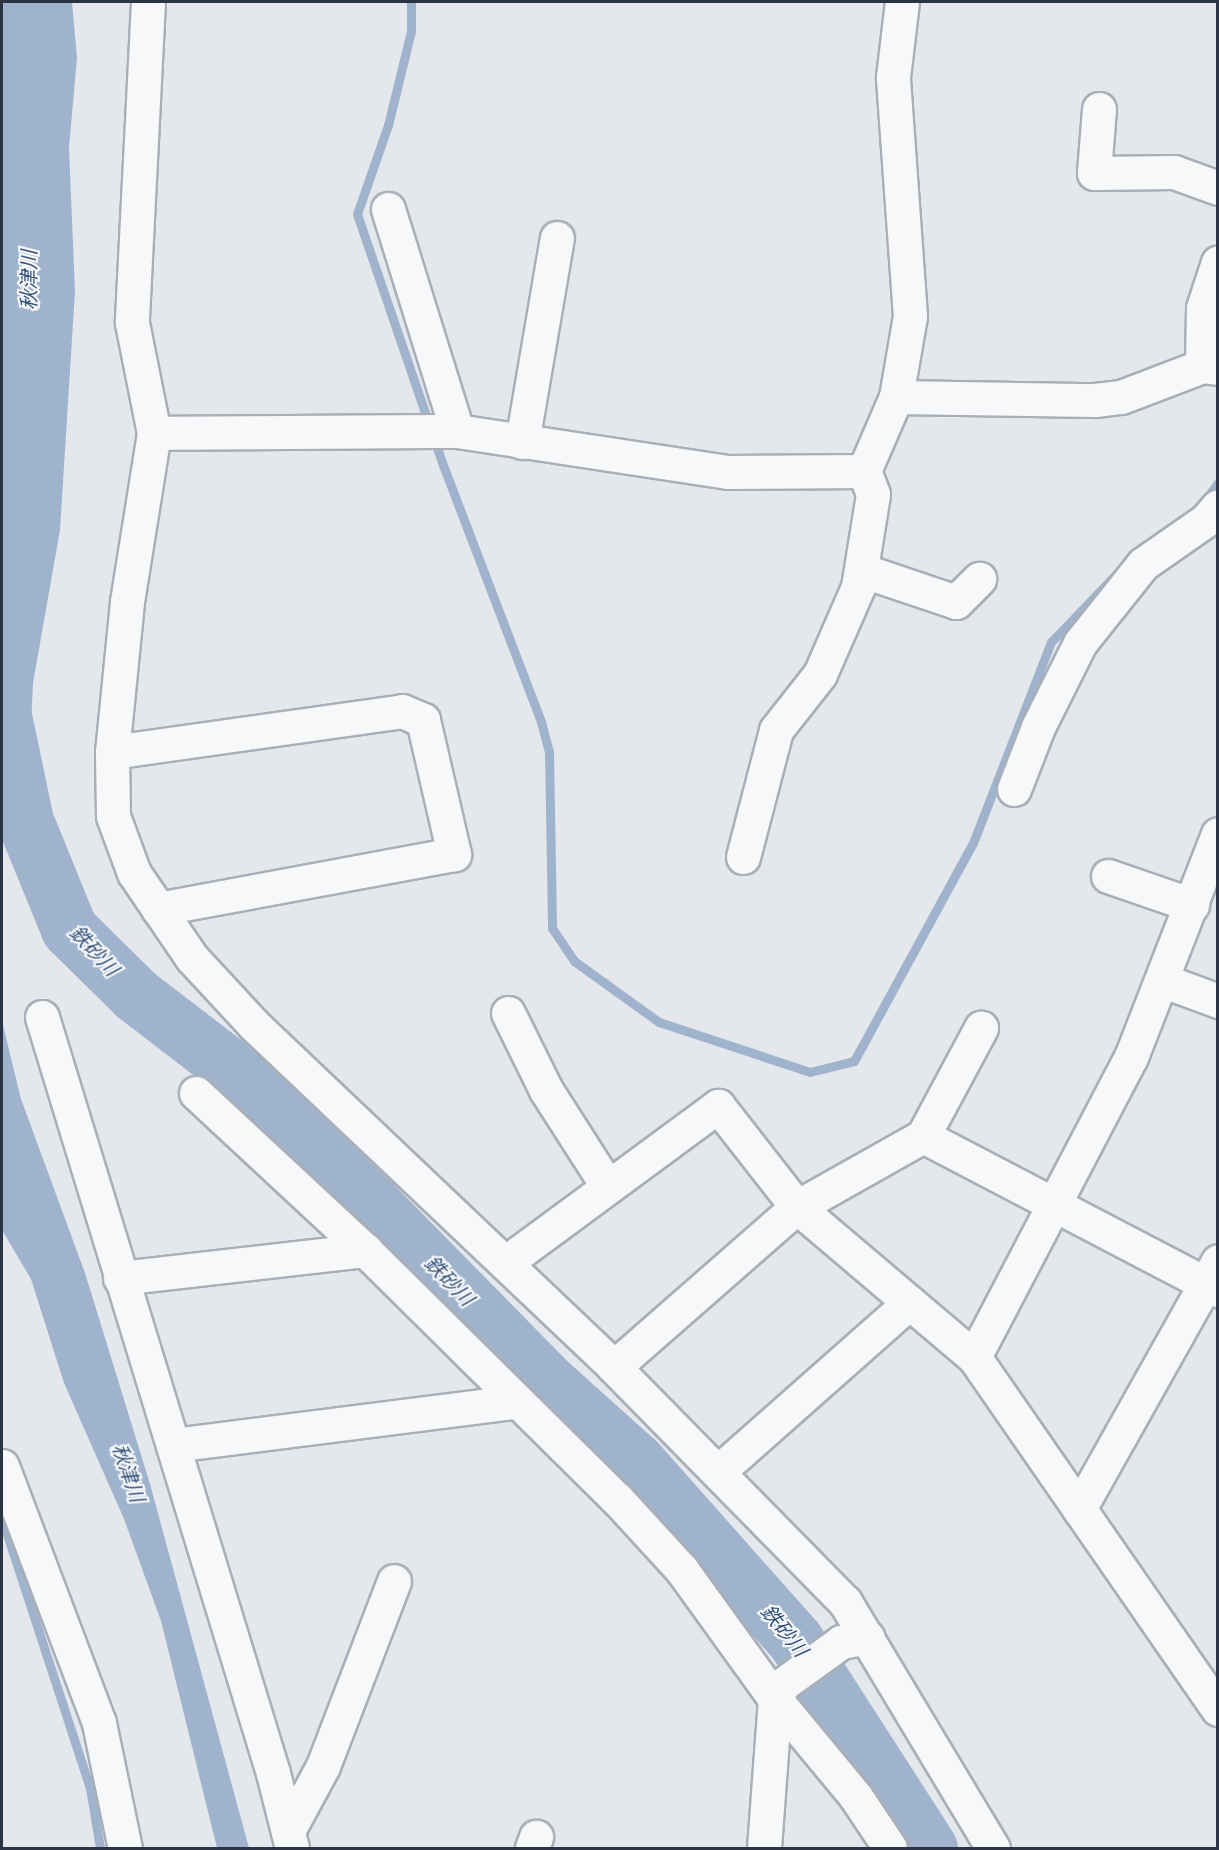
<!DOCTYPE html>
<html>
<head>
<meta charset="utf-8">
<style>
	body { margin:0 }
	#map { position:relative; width:1219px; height:1850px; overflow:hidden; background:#e4e7ec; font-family:"DejaVu Sans","Noto Sans JP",sans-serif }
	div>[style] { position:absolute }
	.water>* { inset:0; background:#9fb4cc }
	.stream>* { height:9px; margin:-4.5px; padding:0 4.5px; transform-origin:4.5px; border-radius:4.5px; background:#9fb4cc }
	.river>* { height:57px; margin:-28.5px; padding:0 28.5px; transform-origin:28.5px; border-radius:28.5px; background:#9fb4cc }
	.roads { filter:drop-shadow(2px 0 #a9aeb7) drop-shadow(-2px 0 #a9aeb7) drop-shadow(0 2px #a9aeb7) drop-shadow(0 -2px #a9aeb7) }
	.minor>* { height:33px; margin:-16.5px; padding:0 16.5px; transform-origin:16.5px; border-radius:16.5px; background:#f7f8fa }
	span { translate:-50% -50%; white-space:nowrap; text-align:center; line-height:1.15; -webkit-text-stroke:4.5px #f4f6f9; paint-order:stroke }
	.water-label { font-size:20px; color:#34527a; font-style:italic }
	.frame { position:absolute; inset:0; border:3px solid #2b3445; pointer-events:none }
</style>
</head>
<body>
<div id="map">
	<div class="water">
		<div style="clip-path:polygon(2px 2px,72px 2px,77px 58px,69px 148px,75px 291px,60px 530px,33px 683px,30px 750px,2px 756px)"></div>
		<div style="clip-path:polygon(2px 1021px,21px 1099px,85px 1273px,150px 1484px,249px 1848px,217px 1848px,161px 1621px,124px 1519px,64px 1383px,31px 1279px,2px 1230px)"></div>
	</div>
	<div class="stream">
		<div style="left:411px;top:2px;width:29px;rotate:90deg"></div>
		<div style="left:411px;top:31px;width:97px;rotate:103.7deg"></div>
		<div style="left:388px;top:125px;width:94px;rotate:109.2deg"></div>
		<div style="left:357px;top:214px;width:265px;rotate:71.1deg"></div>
		<div style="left:443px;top:465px;width:275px;rotate:69.1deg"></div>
		<div style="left:541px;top:722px;width:31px;rotate:75deg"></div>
		<div style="left:549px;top:752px;width:176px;rotate:89deg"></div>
		<div style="left:552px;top:928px;width:40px;rotate:56deg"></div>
		<div style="left:574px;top:961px;width:105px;rotate:35.7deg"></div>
		<div style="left:659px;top:1022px;width:159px;rotate:18.3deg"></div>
		<div style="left:810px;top:1072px;width:45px;rotate:-14deg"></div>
		<div style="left:854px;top:1061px;width:248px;rotate:-61.4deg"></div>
		<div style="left:973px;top:843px;width:216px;rotate:-68.8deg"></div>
		<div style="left:1051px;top:642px;width:101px;rotate:-46.2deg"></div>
		<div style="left:1205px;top:500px;width:21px;rotate:-53deg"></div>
		<div style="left:2px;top:1519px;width:283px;rotate:71.9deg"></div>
		<div style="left:90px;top:1788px;width:61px;rotate:80.5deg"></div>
	</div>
	<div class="river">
		<div style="left:2px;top:711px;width:112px;rotate:78.2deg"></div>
		<div style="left:25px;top:821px;width:117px;rotate:67.8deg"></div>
		<div style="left:69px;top:929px;width:94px;rotate:44.6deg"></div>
		<div style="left:136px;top:995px;width:120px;rotate:37.5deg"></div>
		<div style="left:231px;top:1068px;width:194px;rotate:43.7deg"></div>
		<div style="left:371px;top:1202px;width:254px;rotate:45.5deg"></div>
		<div style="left:549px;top:1383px;width:117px;rotate:41.9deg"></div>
		<div style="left:636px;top:1461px;width:239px;rotate:48.4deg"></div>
		<div style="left:795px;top:1640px;width:247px;rotate:57.2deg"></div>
	</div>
	<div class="roads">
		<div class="minor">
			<div style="left:148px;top:2px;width:321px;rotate:92.9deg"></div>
			<div style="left:132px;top:323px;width:112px;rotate:78.7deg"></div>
			<div style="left:154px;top:433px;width:171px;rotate:99.1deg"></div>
			<div style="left:127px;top:602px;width:151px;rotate:95.7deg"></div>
			<div style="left:112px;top:752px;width:64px;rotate:89.1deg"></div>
			<div style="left:113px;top:816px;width:61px;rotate:69.8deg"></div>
			<div style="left:134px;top:873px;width:103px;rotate:55.7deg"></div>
			<div style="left:192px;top:958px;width:91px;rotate:47.2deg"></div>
			<div style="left:254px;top:1025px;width:497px;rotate:43.5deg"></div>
			<div style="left:614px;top:1367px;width:330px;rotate:45.5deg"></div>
			<div style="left:845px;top:1602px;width:287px;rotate:59deg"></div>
			<div style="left:1099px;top:109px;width:64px;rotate:94.5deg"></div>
			<div style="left:1094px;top:173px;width:80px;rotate:-0.7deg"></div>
			<div style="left:1174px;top:172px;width:47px;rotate:20deg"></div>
			<div style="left:388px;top:209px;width:232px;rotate:72.7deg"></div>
			<div style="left:1202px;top:366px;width:58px;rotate:-89deg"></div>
			<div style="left:1203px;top:308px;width:48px;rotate:-71.9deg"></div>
			<div style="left:896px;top:397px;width:199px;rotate:0.9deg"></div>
			<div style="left:1095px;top:400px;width:26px;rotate:-7deg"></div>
			<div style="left:1121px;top:397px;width:87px;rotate:-20.9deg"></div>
			<div style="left:1202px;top:366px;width:16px;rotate:7deg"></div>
			<div style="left:154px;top:433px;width:303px;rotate:-0.4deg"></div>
			<div style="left:457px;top:431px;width:274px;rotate:8.6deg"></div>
			<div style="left:728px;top:472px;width:136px;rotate:-0.4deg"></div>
			<div style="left:864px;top:471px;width:81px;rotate:-66.6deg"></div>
			<div style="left:896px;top:397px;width:82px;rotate:-80.2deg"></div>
			<div style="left:910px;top:316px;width:240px;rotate:-94.1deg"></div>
			<div style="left:893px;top:77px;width:76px;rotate:-83.2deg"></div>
			<div style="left:522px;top:442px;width:207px;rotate:-80.3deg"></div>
			<div style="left:861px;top:570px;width:100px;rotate:18.6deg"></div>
			<div style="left:956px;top:602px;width:33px;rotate:-45deg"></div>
			<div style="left:112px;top:752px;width:293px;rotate:-8deg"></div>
			<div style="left:402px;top:711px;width:23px;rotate:23deg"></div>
			<div style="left:423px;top:720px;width:138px;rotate:77deg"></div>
			<div style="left:454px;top:854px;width:301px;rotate:169.5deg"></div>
			<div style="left:1014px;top:789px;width:66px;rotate:-68.8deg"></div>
			<div style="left:1038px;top:727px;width:94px;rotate:-63.4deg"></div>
			<div style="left:1080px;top:643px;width:101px;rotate:-51.4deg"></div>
			<div style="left:1143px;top:564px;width:77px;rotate:-34.9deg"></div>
			<div style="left:1206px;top:520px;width:18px;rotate:-49deg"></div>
			<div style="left:743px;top:857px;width:131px;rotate:-75.4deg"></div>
			<div style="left:776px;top:730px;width:71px;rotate:-51.8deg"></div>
			<div style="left:820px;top:674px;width:95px;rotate:-66.4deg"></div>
			<div style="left:858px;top:587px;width:94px;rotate:-80.8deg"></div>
			<div style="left:873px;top:494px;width:25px;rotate:-111deg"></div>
			<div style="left:1108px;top:876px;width:89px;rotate:19deg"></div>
			<div style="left:1164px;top:981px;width:58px;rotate:20.3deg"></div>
			<div style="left:508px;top:1013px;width:86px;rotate:63.7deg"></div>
			<div style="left:546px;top:1090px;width:115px;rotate:57.4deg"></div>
			<div style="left:42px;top:1017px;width:791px;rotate:73.01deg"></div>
			<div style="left:273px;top:1773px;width:77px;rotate:75.8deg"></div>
			<div style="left:196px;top:1093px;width:231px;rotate:42.9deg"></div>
			<div style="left:365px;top:1250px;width:354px;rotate:44.7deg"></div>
			<div style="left:617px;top:1499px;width:96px;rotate:47.5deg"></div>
			<div style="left:682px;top:1570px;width:159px;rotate:54.2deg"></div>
			<div style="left:775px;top:1699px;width:127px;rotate:50.4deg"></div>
			<div style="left:856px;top:1797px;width:61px;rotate:56.3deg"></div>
			<div style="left:923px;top:1136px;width:333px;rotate:27.6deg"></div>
			<div style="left:505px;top:1263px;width:265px;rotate:-36.4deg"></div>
			<div style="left:718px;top:1106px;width:128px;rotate:52deg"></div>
			<div style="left:797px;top:1207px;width:232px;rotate:40.3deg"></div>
			<div style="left:974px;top:1357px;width:428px;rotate:55.3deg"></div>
			<div style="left:120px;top:1278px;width:247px;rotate:-6.5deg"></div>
			<div style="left:974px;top:1357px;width:339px;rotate:-62.4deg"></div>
			<div style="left:1131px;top:1057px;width:239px;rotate:-68.7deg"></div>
			<div style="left:614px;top:1367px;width:243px;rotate:-41.2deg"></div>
			<div style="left:797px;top:1207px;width:145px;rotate:-29.4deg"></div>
			<div style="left:923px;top:1136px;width:123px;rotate:-61.8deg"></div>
			<div style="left:173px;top:1445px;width:345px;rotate:-7.2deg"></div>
			<div style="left:2px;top:1466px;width:275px;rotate:69.3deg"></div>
			<div style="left:99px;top:1723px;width:128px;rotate:78.3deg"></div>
			<div style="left:719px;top:1471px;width:254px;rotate:-41.5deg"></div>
			<div style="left:1079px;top:1509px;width:284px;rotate:-60.7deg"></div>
			<div style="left:288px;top:1831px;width:74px;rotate:-61.7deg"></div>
			<div style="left:323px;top:1766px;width:198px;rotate:-69deg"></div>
			<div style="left:532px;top:1848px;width:12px;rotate:-70deg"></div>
			<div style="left:764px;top:1848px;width:149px;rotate:-85.8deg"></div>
			<div style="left:775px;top:1699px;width:17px;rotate:-62deg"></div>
			<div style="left:783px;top:1684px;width:72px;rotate:-35.9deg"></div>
			<div style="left:841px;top:1642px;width:27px;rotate:-10deg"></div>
		</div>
	</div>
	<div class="water-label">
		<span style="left:29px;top:280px;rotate:-90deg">秋津川</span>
		<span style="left:94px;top:951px;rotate:47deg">鉄砂川</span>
		<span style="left:449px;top:1281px;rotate:46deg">鉄砂川</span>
		<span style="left:128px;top:1473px;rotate:71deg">秋津川</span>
		<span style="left:784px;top:1631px;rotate:51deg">鉄砂川</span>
	</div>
	<div class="frame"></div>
</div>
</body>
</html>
